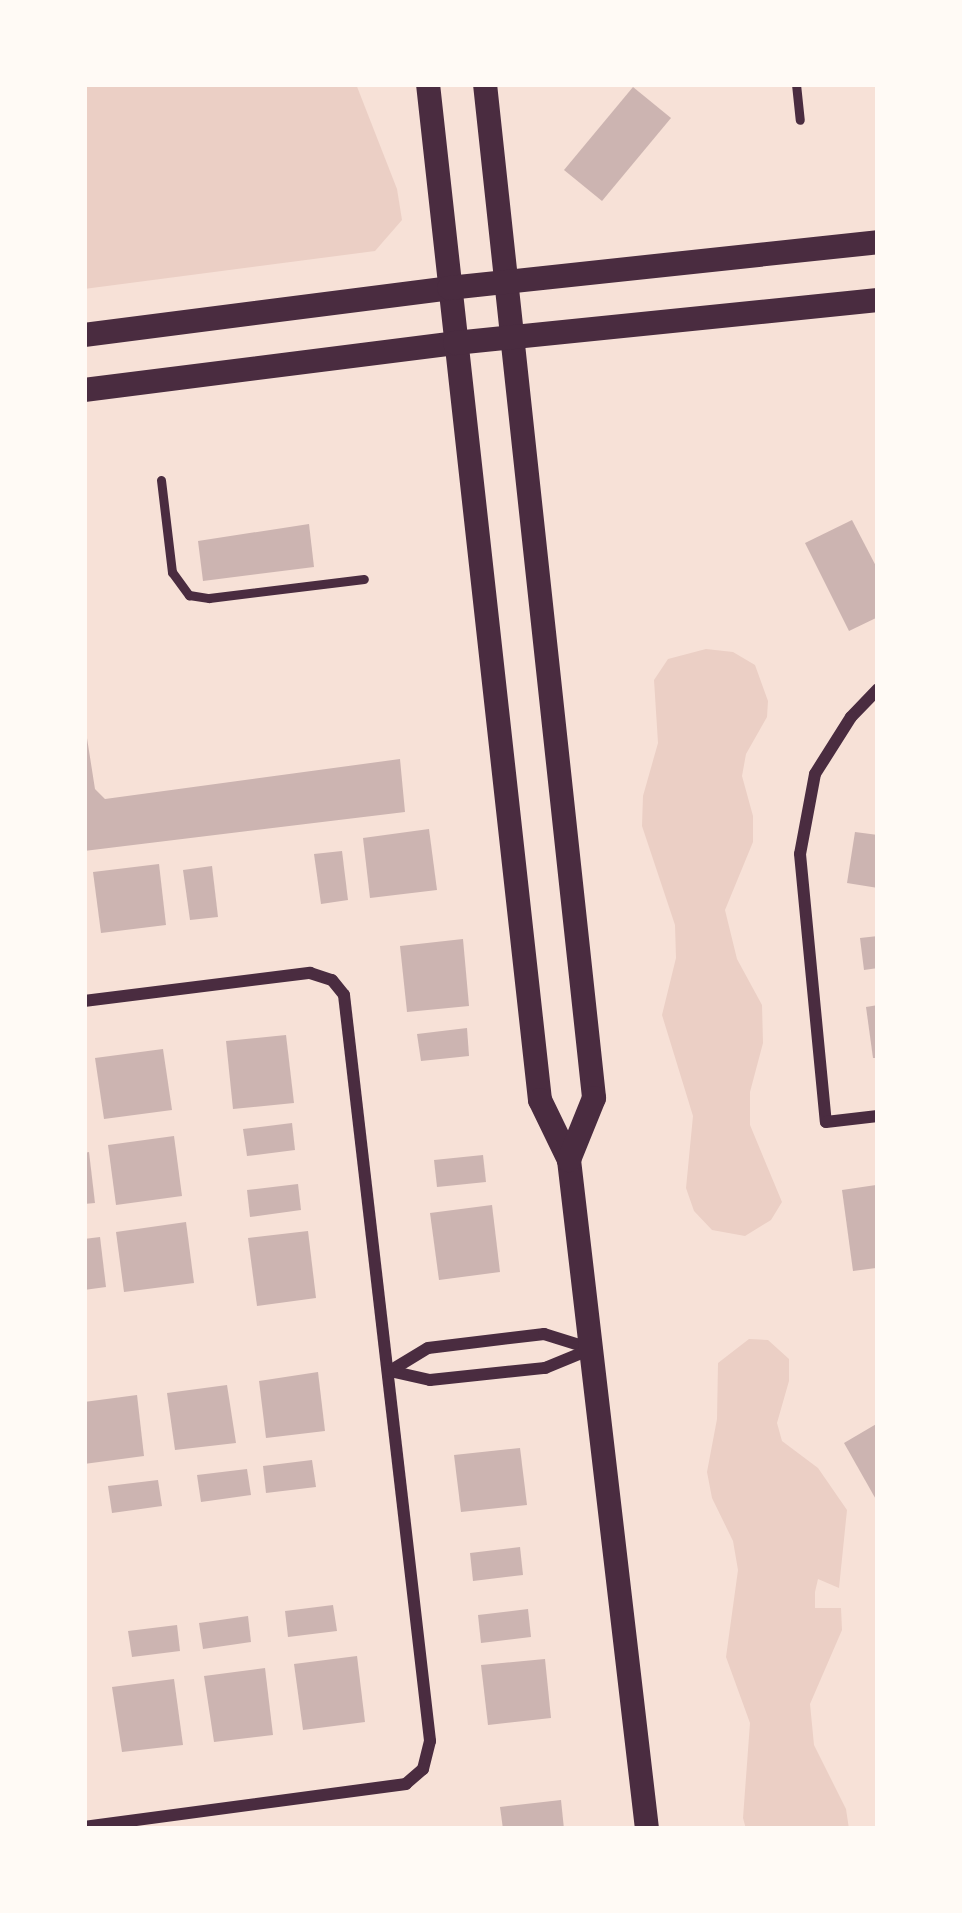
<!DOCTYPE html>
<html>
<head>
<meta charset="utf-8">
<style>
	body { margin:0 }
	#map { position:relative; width:962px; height:1913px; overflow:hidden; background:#f7e1d7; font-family:"PT Serif",serif }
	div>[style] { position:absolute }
	.green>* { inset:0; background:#ebcfc5 }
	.building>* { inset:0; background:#ccb4b1 }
	.service>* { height:9px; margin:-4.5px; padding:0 4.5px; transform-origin:4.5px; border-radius:4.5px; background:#4a2c40 }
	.minor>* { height:12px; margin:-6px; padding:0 6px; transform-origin:6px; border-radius:6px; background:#4a2c40 }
	.secondary>* { height:24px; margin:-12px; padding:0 12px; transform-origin:12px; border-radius:12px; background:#4a2c40 }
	span { translate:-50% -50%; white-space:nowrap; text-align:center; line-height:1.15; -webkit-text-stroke:12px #fffaf5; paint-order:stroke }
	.frame { position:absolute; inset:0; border:87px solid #fffaf5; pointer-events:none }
</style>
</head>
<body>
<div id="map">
	<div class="green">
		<div style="clip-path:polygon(84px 84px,356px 84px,397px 189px,402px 220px,375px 251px,84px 289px)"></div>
		<div style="clip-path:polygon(706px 649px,733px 652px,755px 665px,768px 701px,767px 717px,746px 754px,742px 776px,753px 816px,753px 842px,725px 910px,737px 959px,762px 1005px,763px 1043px,750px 1092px,750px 1125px,782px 1202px,771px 1220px,745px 1236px,712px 1230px,694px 1211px,686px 1188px,693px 1116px,662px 1015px,676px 958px,675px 925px,642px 826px,643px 796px,658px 743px,654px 680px,668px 659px)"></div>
		<div style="clip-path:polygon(749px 1339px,768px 1340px,789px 1359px,789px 1381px,777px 1423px,782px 1441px,818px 1468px,847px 1510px,839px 1588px,818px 1579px,815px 1592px,815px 1608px,841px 1608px,842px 1630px,810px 1704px,814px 1745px,846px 1809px,849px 1829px,746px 1829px,743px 1818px,750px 1723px,726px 1657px,738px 1570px,733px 1541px,712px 1498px,707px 1472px,717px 1419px,718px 1363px)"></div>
	</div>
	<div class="building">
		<div style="clip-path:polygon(633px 87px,671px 118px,602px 201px,564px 170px)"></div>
		<div style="clip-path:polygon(852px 520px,878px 570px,878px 617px,849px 631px,805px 543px)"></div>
		<div style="clip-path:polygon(309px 524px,314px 567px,203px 581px,198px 541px)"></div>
		<div style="clip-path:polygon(84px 719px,95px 789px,105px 799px,400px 759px,405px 812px,84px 851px)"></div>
		<div style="clip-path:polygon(429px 829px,437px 890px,370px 898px,363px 838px)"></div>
		<div style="clip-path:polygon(855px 832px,878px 835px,878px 888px,847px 883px)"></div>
		<div style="clip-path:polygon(342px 851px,348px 900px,321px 904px,314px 854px)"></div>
		<div style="clip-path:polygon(159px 864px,166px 925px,101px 933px,93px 872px)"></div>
		<div style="clip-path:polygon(212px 866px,218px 917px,190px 920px,183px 870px)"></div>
		<div style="clip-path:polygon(878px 936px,878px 968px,864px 970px,860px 938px)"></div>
		<div style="clip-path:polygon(463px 939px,469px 1006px,407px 1012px,400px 946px)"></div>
		<div style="clip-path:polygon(878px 1005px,878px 1058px,873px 1058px,866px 1007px)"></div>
		<div style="clip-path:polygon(467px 1028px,469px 1056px,421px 1061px,417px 1034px)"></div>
		<div style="clip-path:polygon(286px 1035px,294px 1103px,233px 1109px,226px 1041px)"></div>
		<div style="clip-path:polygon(163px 1049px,172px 1110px,104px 1119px,95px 1058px)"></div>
		<div style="clip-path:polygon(292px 1123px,295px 1150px,247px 1156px,243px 1129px)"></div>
		<div style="clip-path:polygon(174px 1136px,182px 1196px,116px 1205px,108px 1145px)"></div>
		<div style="clip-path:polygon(89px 1152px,95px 1203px,84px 1204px,84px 1153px)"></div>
		<div style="clip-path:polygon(483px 1155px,486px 1182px,437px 1187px,434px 1160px)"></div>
		<div style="clip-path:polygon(298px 1184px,301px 1210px,250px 1217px,247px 1190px)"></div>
		<div style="clip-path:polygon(876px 1185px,876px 1268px,853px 1271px,842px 1190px)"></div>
		<div style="clip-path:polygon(492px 1205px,500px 1272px,439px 1280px,430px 1213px)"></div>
		<div style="clip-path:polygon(186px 1222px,194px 1283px,124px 1292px,116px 1232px)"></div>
		<div style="clip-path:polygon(308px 1231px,316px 1298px,257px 1306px,248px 1238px)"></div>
		<div style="clip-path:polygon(100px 1237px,106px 1287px,84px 1290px,84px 1239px)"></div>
		<div style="clip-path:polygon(318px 1372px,325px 1431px,266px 1438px,259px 1381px)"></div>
		<div style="clip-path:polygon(227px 1385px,236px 1443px,175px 1450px,167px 1393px)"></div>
		<div style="clip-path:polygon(137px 1395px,144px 1456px,84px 1464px,84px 1402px)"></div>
		<div style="clip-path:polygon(878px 1423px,878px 1503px,844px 1443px)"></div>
		<div style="clip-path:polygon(520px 1448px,527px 1505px,461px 1512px,454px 1455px)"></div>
		<div style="clip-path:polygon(312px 1460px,316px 1487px,266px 1493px,263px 1466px)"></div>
		<div style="clip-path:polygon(247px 1469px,251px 1495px,201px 1502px,197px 1475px)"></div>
		<div style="clip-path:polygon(158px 1480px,162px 1506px,112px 1513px,108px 1486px)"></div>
		<div style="clip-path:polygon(520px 1547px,523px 1575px,473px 1581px,470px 1553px)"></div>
		<div style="clip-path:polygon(333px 1605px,337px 1631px,288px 1637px,285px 1611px)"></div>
		<div style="clip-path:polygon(528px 1609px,531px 1637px,481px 1643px,478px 1615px)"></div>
		<div style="clip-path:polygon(248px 1616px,251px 1642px,203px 1649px,199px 1623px)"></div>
		<div style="clip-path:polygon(177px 1625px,180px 1651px,132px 1657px,128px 1631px)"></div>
		<div style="clip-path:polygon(357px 1656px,365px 1722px,303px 1730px,294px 1664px)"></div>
		<div style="clip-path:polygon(545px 1659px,551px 1718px,488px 1725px,481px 1665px)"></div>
		<div style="clip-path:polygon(265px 1668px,273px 1735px,214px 1742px,204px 1676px)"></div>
		<div style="clip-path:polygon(174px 1679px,183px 1745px,122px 1752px,112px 1687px)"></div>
		<div style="clip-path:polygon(561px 1800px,564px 1829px,503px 1829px,500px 1807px)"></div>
	</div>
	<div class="service">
		<div style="left:796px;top:84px;width:36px;rotate:84deg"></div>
		<div style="left:161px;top:480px;width:93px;rotate:83.2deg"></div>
		<div style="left:172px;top:572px;width:29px;rotate:54deg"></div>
		<div style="left:189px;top:595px;width:20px;rotate:9deg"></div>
		<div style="left:209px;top:598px;width:156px;rotate:-7deg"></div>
	</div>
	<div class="minor">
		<div style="left:878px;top:689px;width:39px;rotate:134deg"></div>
		<div style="left:851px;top:717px;width:67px;rotate:122.3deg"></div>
		<div style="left:815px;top:774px;width:81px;rotate:100.6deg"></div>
		<div style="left:800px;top:854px;width:269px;rotate:84.5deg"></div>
		<div style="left:826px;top:1122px;width:52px;rotate:-6.6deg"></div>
		<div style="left:84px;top:1001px;width:228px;rotate:-7.1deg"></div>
		<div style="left:310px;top:973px;width:23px;rotate:18deg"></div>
		<div style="left:332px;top:980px;width:19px;rotate:51deg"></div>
		<div style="left:344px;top:995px;width:751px;rotate:83.42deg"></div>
		<div style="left:430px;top:1741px;width:29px;rotate:104deg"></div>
		<div style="left:423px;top:1769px;width:23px;rotate:139deg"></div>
		<div style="left:406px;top:1784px;width:325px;rotate:172.4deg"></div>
		<div style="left:390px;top:1371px;width:44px;rotate:-31.2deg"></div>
		<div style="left:428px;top:1348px;width:117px;rotate:-6.9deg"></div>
		<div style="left:544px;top:1334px;width:47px;rotate:17.3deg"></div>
		<div style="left:390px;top:1371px;width:41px;rotate:12.7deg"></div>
		<div style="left:430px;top:1380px;width:116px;rotate:-6deg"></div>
		<div style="left:545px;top:1368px;width:50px;rotate:-22.4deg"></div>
	</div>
	<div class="secondary">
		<div style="left:428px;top:84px;width:1022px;rotate:83.71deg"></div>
		<div style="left:540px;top:1100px;width:67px;rotate:64.2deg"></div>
		<div style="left:569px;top:1160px;width:674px;rotate:83.35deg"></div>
		<div style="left:485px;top:84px;width:1020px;rotate:83.86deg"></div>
		<div style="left:594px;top:1098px;width:67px;rotate:112deg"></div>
		<div style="left:84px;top:335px;width:368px;rotate:-7.3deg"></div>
		<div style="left:449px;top:288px;width:431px;rotate:-6.1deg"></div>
		<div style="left:84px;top:390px;width:374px;rotate:-7.2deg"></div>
		<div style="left:455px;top:343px;width:425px;rotate:-5.8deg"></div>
	</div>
	<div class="frame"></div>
</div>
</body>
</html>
